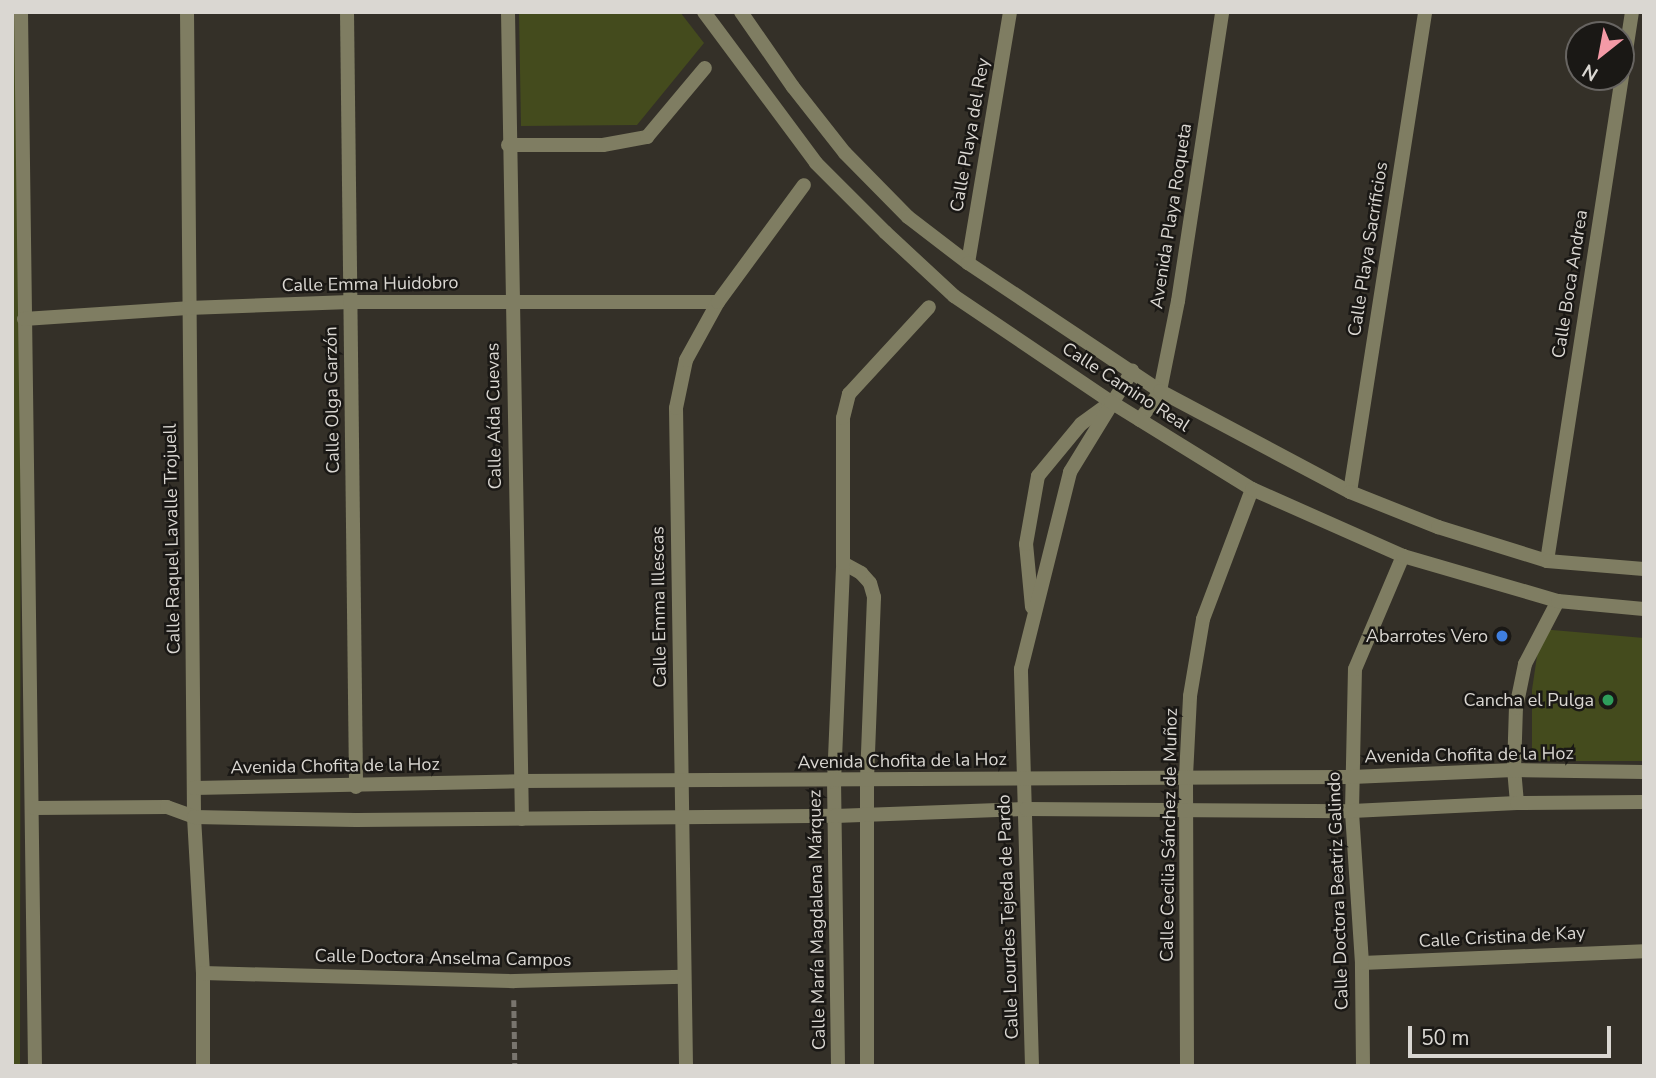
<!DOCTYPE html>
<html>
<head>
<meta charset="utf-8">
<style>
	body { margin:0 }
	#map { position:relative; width:1656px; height:1078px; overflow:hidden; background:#343028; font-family:"Nunito Sans",sans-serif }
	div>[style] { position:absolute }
	.green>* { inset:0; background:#444b1d }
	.path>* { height:4.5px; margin-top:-2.25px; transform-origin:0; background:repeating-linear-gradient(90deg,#79756e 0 7px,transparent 0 10.5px) }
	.minor>* { height:14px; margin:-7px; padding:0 7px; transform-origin:7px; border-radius:7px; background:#7f7d62 }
	.tertiary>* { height:14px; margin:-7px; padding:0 7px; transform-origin:7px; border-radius:7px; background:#7f7d62 }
	.dots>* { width:19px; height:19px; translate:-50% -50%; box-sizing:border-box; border:4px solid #1a1815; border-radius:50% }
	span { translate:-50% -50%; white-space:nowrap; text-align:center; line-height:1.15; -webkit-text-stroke:5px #1a1815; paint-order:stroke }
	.street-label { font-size:18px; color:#dad7d2 }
	.poi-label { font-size:18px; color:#dad7d2 }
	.right { translate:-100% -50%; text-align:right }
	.frame { position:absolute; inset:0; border:14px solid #dad7d2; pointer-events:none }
	.north { position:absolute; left:1565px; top:21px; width:70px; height:70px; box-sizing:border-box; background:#1a1815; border:2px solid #676461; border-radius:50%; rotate:211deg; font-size:19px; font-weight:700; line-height:28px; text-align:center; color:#dad7d2 }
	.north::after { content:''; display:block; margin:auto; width:24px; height:32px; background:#f49aa6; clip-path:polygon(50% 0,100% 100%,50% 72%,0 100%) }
	.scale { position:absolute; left:1408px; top:1026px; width:203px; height:32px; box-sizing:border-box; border:4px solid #dad7d2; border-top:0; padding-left:9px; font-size:21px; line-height:24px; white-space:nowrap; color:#dad7d2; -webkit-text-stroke:5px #1a1815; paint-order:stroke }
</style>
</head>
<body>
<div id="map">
	<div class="green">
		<div style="clip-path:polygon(12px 12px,21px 12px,20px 1066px,12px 1066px)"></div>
		<div style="clip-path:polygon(519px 12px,680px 12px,704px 43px,637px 125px,521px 126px)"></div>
		<div style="clip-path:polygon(1541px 629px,1644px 638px,1644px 761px,1532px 761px,1532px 690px)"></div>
	</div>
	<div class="path">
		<div style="left:514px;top:1000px;width:66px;rotate:89.1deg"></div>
	</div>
	<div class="minor">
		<div style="left:21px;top:12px;width:1054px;rotate:89.24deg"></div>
		<div style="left:187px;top:12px;width:805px;rotate:89.5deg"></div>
		<div style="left:194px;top:817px;width:156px;rotate:86.7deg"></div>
		<div style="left:203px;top:973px;width:93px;rotate:90deg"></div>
		<div style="left:347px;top:12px;width:775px;rotate:89.33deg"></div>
		<div style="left:508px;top:12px;width:807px;rotate:89.01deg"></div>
		<div style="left:508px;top:145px;width:95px"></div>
		<div style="left:603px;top:145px;width:45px;rotate:-10.3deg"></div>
		<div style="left:647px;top:137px;width:90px;rotate:-50deg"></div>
		<div style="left:968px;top:263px;width:254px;rotate:-80.5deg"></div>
		<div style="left:24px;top:319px;width:164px;rotate:-3.8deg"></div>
		<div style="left:188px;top:308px;width:162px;rotate:-2.1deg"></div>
		<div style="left:350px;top:302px;width:368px"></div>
		<div style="left:1140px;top:420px;width:35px;rotate:-55deg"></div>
		<div style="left:1160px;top:391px;width:92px;rotate:-78.7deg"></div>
		<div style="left:1178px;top:301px;width:292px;rotate:-81.3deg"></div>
		<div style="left:1350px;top:492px;width:486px;rotate:-81.1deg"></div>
		<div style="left:1547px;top:561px;width:556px;rotate:-81.2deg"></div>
		<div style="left:843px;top:563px;width:21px;rotate:29deg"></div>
		<div style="left:861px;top:573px;width:13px;rotate:48deg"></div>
		<div style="left:870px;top:583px;width:15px;rotate:74deg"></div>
		<div style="left:874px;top:597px;width:183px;rotate:92.2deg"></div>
		<div style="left:867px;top:780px;width:286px;rotate:90deg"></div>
		<div style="left:1032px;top:607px;width:63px;rotate:-95.4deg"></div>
		<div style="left:1026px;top:544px;width:69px;rotate:-80deg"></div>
		<div style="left:1038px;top:476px;width:67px;rotate:-50.4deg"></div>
		<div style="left:1081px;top:424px;width:32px;rotate:-36deg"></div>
		<div style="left:1517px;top:803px;width:33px;rotate:-95deg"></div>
		<div style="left:1514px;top:770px;width:62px;rotate:-88.2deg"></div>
		<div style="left:1516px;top:708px;width:45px;rotate:-78.4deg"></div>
		<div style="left:1525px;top:664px;width:71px;rotate:-62.4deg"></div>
		<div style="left:34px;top:808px;width:133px;rotate:-0.4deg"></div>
		<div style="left:167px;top:807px;width:29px;rotate:20deg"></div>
		<div style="left:1362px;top:963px;width:282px;rotate:-2.4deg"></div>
		<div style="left:203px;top:973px;width:311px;rotate:1.5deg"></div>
		<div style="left:514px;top:981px;width:169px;rotate:-1.4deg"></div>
		<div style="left:686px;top:1066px;width:658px;rotate:-90.87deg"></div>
		<div style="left:676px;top:408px;width:49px;rotate:-78.2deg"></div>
		<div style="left:686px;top:360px;width:66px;rotate:-61.1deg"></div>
		<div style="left:718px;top:302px;width:145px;rotate:-53.7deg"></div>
		<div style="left:838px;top:1066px;width:284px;rotate:-90.8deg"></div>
		<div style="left:834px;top:782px;width:219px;rotate:-87.6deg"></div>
		<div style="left:843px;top:563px;width:145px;rotate:-90deg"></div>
		<div style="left:843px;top:418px;width:25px;rotate:-76deg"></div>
		<div style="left:849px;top:394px;width:118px;rotate:-47.4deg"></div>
		<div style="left:1032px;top:1066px;width:397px;rotate:-91.6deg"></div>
		<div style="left:1021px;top:669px;width:203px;rotate:-76deg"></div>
		<div style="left:1070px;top:472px;width:119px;rotate:-58.5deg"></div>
		<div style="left:1187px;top:1066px;width:290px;rotate:-90.2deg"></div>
		<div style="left:1186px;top:776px;width:80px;rotate:-87.1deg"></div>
		<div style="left:1190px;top:696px;width:78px;rotate:-80.4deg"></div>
		<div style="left:1203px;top:619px;width:139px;rotate:-69.3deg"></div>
		<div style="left:1363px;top:1066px;width:103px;rotate:-90.6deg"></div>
		<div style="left:1362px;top:963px;width:152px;rotate:-93.8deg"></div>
		<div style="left:1352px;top:811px;width:142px;rotate:-88.8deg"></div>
		<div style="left:1355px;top:669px;width:123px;rotate:-67deg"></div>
	</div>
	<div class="tertiary">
		<div style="left:704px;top:12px;width:188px;rotate:53.4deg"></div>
		<div style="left:816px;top:163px;width:98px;rotate:45deg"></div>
		<div style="left:885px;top:232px;width:94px;rotate:42.8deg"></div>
		<div style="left:954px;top:296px;width:189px;rotate:34deg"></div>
		<div style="left:1111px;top:402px;width:166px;rotate:31.7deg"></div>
		<div style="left:1252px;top:489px;width:165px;rotate:23.9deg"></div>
		<div style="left:1403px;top:556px;width:161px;rotate:16.2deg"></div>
		<div style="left:1558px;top:601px;width:86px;rotate:5.3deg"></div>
		<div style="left:741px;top:12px;width:91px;rotate:55.3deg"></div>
		<div style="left:793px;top:87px;width:84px;rotate:51.8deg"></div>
		<div style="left:845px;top:153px;width:90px;rotate:45.5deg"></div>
		<div style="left:908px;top:217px;width:76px;rotate:37.5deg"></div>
		<div style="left:968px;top:263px;width:231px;rotate:33.7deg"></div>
		<div style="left:1160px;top:391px;width:215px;rotate:28deg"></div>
		<div style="left:1350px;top:492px;width:95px;rotate:21.7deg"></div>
		<div style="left:1438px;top:527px;width:114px;rotate:17.3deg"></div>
		<div style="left:1547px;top:561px;width:97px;rotate:4.7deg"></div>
		<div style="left:194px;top:788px;width:326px;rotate:-1.2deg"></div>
		<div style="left:520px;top:781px;width:832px;rotate:-0.28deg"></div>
		<div style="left:1352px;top:777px;width:162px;rotate:-2.5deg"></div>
		<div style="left:1514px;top:770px;width:130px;rotate:0.9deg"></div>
		<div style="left:194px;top:817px;width:162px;rotate:1.1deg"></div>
		<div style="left:356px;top:820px;width:479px;rotate:-0.5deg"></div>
		<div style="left:835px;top:816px;width:191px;rotate:-2.1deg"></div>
		<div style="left:1026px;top:809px;width:326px;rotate:0.4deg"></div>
		<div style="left:1352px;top:811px;width:165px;rotate:-2.8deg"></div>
		<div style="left:1517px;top:803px;width:127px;rotate:-0.5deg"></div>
	</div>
	<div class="dots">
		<div style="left:1502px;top:636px;background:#3f7fe0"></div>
		<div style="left:1608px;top:700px;background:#2e9e5b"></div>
	</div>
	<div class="street-label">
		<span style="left:970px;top:135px;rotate:-80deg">Calle Playa del Rey</span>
		<span style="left:1171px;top:216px;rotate:-81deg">Avenida Playa Roqueta</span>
		<span style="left:1368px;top:249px;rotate:-81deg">Calle Playa Sacrificios</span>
		<span style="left:370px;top:284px;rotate:-1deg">Calle Emma Huidobro</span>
		<span style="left:1570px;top:284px;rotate:-81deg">Calle Boca Andrea</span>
		<span style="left:1126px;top:387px;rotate:33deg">Calle Camino Real</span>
		<span style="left:332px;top:400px;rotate:-91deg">Calle Olga Garzón</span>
		<span style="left:494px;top:416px;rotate:-91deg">Calle Aída Cuevas</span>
		<span style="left:172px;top:539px;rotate:-91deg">Calle Raquel Lavalle Trojuell</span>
		<span style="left:659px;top:607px;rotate:-91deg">Calle Emma Illescas</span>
		<span style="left:1469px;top:755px;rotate:-1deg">Avenida Chofita de la Hoz</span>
		<span style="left:902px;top:761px;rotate:-1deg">Avenida Chofita de la Hoz</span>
		<span style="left:335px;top:766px;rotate:-1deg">Avenida Chofita de la Hoz</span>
		<span style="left:1169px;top:835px;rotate:-89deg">Calle Cecilia Sánchez de Muñoz</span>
		<span style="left:1338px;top:891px;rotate:-92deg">Calle Doctora Beatriz Galindo</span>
		<span style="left:1008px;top:917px;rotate:-92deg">Calle Lourdes Tejeda de Pardo</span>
		<span style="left:817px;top:920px;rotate:-91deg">Calle María Magdalena Márquez</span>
		<span style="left:1502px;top:937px;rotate:-3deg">Calle Cristina de Kay</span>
		<span style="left:443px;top:958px;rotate:1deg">Calle Doctora Anselma Campos</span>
	</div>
	<div class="poi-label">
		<span class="right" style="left:1488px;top:636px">Abarrotes Vero</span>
		<span class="right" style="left:1594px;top:700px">Cancha el Pulga</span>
	</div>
	<div class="frame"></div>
	<div class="north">N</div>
	<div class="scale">50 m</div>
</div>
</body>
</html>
